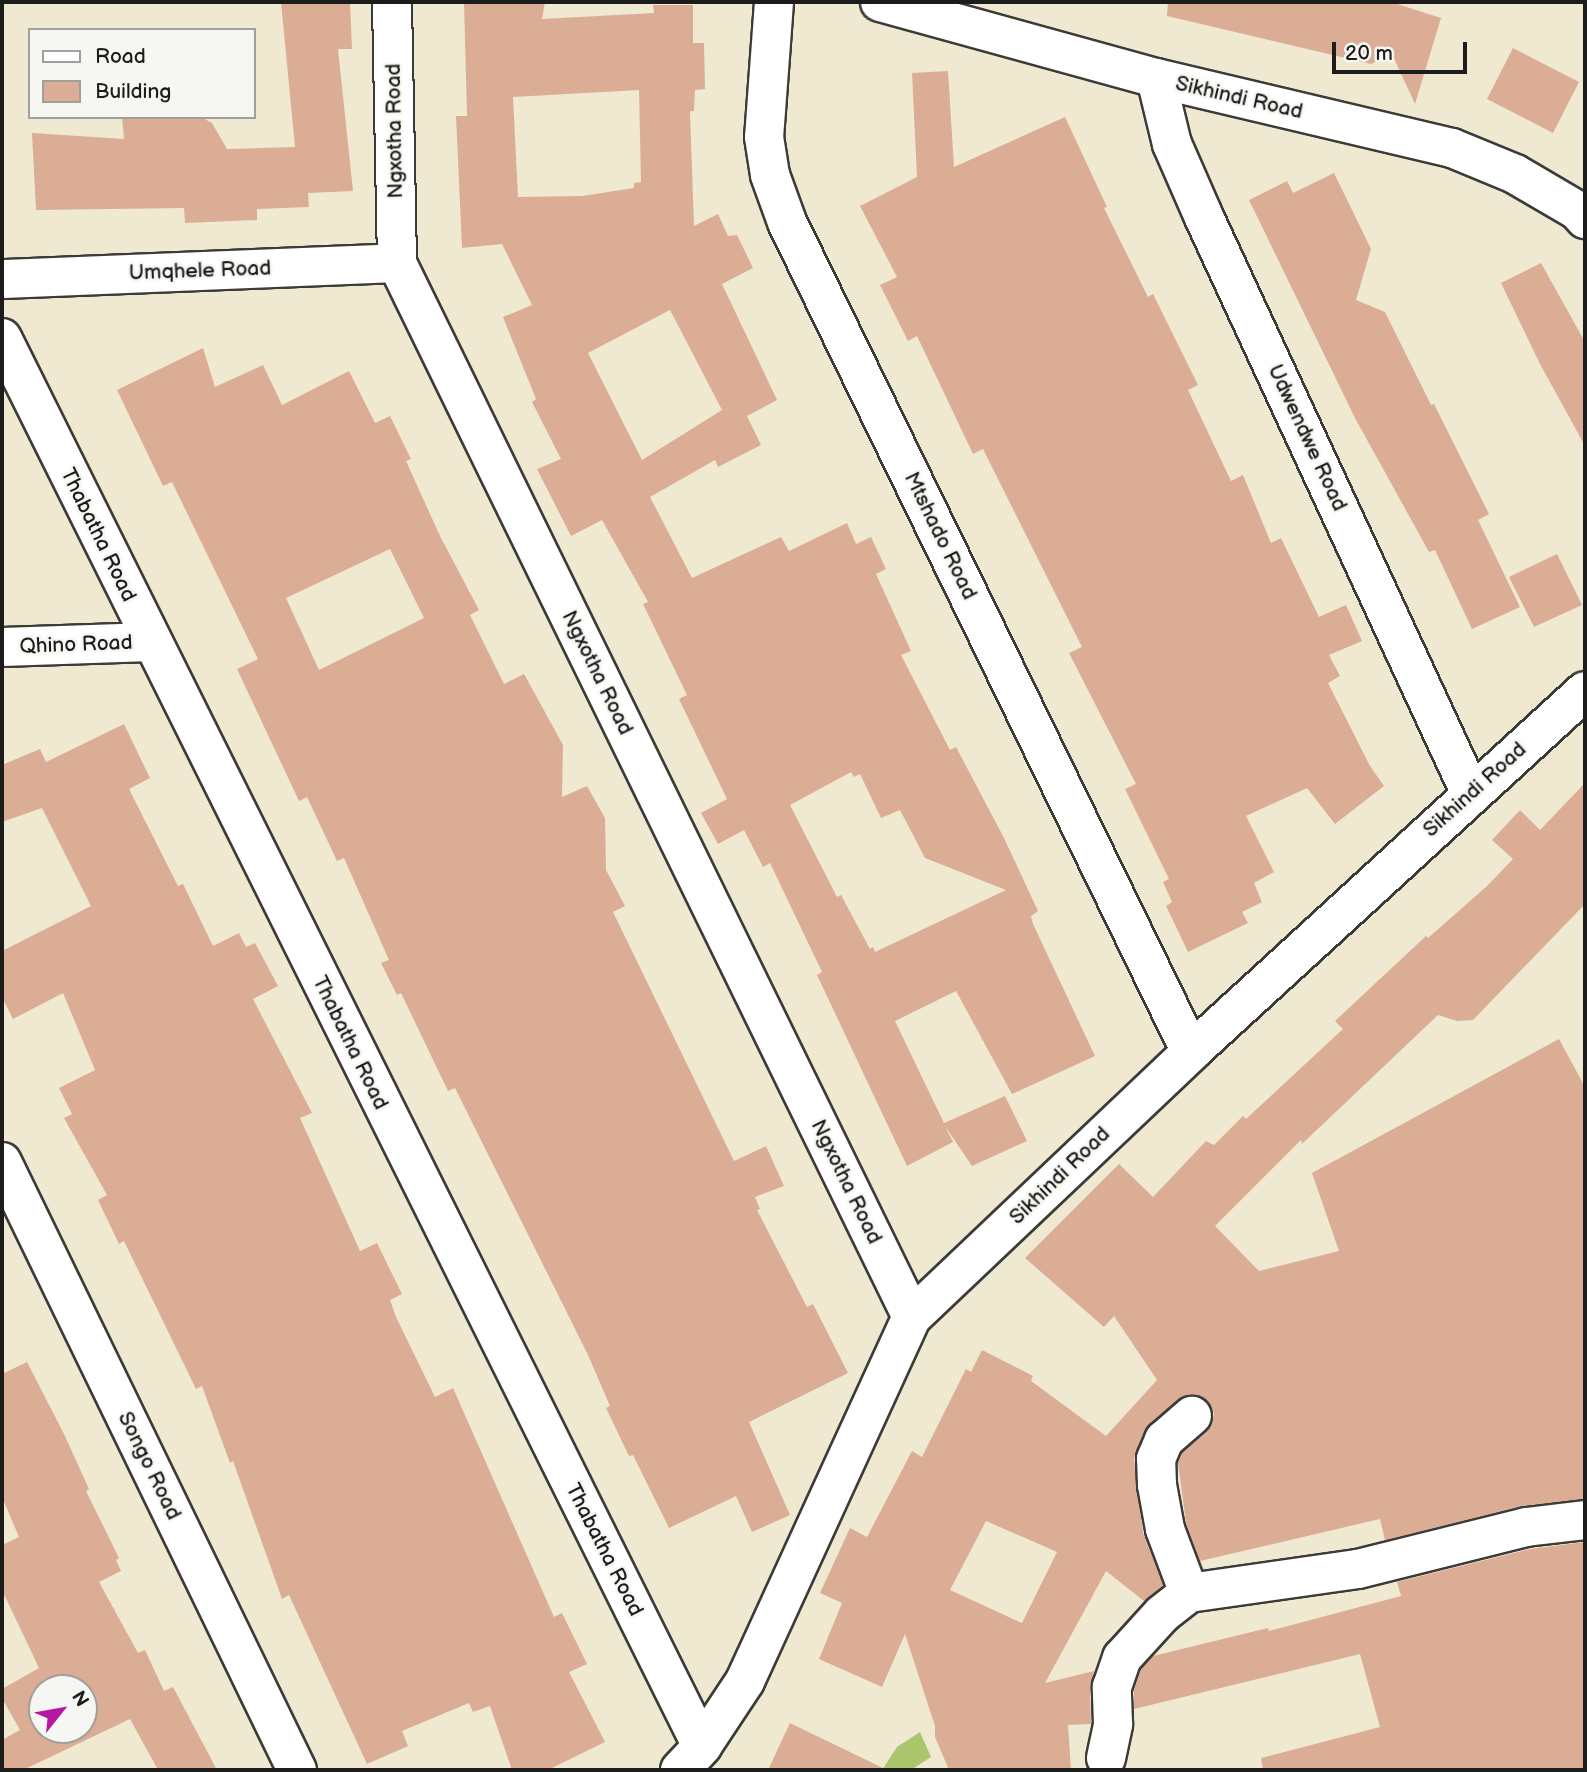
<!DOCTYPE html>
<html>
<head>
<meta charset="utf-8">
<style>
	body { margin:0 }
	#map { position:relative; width:1587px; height:1772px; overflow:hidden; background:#efe9d2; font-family:"Balsamiq Sans",sans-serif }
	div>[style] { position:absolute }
	.green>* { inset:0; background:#aac66c }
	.building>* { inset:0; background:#dbad95 }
	.roads { filter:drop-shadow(2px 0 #3c3b37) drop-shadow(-2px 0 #3c3b37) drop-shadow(0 2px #3c3b37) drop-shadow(0 -2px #3c3b37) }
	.minor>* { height:38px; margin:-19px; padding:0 19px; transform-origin:19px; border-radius:19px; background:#fff }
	span { translate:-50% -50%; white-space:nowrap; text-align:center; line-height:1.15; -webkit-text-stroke:5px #f6f6f2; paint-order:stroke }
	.street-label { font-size:21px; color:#1c1c1c }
	.frame { position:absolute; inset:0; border:4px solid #1c1c1c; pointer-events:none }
	.legend { position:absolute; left:28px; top:28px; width:228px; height:91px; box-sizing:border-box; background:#f6f6f2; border:2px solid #9f9f9c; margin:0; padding:9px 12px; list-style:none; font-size:21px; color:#1c1c1c }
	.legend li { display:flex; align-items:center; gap:14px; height:35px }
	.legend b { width:35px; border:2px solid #9f9f9c }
	.north { position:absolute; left:28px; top:1674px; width:70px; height:70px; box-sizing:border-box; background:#f6f6f2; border:2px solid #9f9f9c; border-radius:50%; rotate:59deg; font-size:19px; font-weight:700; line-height:28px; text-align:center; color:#1c1c1c }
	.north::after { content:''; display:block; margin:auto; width:24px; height:32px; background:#b5179e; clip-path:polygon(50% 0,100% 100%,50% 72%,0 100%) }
	.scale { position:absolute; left:1332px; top:42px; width:135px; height:32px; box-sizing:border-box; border:4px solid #1c1c1c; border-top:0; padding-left:9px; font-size:21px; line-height:24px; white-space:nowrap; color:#1c1c1c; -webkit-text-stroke:5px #f6f6f2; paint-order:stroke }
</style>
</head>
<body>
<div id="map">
	<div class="green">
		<div style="clip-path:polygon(920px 1732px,931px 1757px,911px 1770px,882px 1770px,897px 1747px)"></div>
	</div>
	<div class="building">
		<div style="clip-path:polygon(281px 2px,350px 2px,352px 49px,338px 49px,353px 191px,308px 193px,309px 207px,257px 209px,257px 220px,185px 223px,184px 208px,36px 210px,32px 133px,124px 139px,122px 117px,201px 117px,212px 123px,227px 149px,295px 147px)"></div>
		<div style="clip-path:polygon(evenodd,464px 2px,545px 2px,542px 19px,654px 13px,653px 5px,693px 5px,693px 43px,704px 43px,705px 89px,695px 90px,694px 111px,690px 111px,694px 226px,718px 214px,728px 236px,737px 235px,753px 268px,722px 284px,777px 400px,747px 416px,761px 445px,718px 467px,715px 460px,650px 497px,692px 578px,781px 537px,789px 551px,847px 523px,856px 544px,871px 537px,886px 569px,876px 574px,911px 651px,901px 655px,950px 750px,956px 747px,1004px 838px,1038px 911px,1031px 916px,1033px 924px,1095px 1056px,1012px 1094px,956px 991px,895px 1021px,944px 1123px,1005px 1096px,1027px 1141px,972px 1166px,945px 1126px,953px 1142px,907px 1166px,817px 975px,822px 972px,770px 863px,763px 867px,744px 830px,718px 844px,701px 813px,727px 799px,679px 699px,687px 695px,643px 604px,648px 602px,602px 520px,571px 536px,537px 469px,561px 459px,532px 402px,536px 399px,503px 317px,532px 305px,502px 244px,462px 248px,456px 116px,467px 116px,464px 2px,639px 90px,641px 182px,634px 183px,634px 188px,582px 196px,518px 197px,513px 97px,639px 90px,464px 2px,670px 310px,722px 410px,642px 460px,588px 353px,670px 310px,464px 2px,851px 772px,854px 777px,860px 774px,881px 818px,900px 810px,925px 858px,1006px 890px,875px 952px,873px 947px,870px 949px,841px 895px,837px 897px,790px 805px,851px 772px)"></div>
		<div style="clip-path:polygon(1168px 2px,1391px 2px,1441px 18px,1415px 104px,1392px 54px,1371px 64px,1167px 16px)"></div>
		<div style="clip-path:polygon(1513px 48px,1579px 82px,1553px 133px,1487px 99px)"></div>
		<div style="clip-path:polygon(948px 71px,954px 167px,1065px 117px,1107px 207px,1104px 208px,1148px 297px,1153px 294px,1198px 385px,1188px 390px,1231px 481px,1243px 475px,1271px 543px,1281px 538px,1319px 617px,1346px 605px,1362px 641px,1329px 655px,1340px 676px,1328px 683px,1370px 766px,1384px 786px,1335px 824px,1307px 788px,1246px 816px,1274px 872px,1254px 883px,1262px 902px,1242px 912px,1248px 923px,1188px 952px,1166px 906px,1172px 902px,1163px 882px,1169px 879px,1125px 789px,1136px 784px,1069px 653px,1082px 647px,983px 449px,973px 454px,917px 336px,908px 341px,880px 285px,897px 277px,860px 206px,917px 177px,912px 73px)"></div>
		<div style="clip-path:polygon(1334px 173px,1371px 249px,1356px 300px,1385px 312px,1431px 405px,1434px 404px,1489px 514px,1478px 520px,1520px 607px,1472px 629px,1435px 550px,1429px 552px,1355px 418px,1249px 200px,1287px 181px,1293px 193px)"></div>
		<div style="clip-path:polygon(1541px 263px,1585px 342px,1585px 446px,1540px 364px,1501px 283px)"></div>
		<div style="clip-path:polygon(evenodd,203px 348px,215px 387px,263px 365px,282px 405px,349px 371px,375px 423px,390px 416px,411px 459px,406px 461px,440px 536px,479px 610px,470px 615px,504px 684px,524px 674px,563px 745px,562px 797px,587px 786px,605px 818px,606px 870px,625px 906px,613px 912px,734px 1161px,766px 1146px,784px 1186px,755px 1197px,760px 1209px,757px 1210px,807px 1307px,813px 1304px,848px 1373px,749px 1422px,790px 1515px,752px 1532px,736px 1496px,669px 1528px,633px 1455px,629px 1456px,606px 1408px,610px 1406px,588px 1355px,455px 1088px,448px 1091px,401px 993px,397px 995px,381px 963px,389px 960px,344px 858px,337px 861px,307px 797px,299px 801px,237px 669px,258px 659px,172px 482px,163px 486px,117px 390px,203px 348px,390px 549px,424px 618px,319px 670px,286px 598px,390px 549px)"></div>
		<div style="clip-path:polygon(1557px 554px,1582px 605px,1534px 627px,1509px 577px)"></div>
		<div style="clip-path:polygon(124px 724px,150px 778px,129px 789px,178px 886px,183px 884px,213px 946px,239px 933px,246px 947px,255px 943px,278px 986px,253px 999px,312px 1113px,300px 1118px,360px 1251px,377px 1243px,402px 1294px,390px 1300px,396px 1317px,435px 1397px,453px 1388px,554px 1617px,562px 1613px,587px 1664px,569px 1672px,605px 1742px,548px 1770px,512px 1770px,490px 1706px,473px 1712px,469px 1703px,402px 1731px,408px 1746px,367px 1764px,289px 1595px,282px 1599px,233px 1461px,230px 1463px,202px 1386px,196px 1389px,124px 1241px,119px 1244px,98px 1200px,107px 1195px,64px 1118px,72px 1114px,59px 1088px,95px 1070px,63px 993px,13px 1019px,2px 997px,2px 951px,91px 906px,42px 808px,2px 822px,2px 765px,40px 749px,46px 762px)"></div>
		<div style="clip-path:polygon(evenodd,1585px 783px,1585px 904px,1473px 1020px,1457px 1021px,1438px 1015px,1302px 1144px,1301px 1140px,1215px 1226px,1259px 1271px,1339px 1251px,1312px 1173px,1559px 1039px,1585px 1087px,1585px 1499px,1521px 1506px,1385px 1540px,1380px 1519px,1200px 1561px,1186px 1523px,1178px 1463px,1182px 1453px,1207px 1432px,1212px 1424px,1214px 1413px,1209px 1402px,1200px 1396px,1187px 1395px,1149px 1424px,1134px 1459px,1143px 1533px,1163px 1585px,1144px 1601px,1106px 1571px,1045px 1683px,1094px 1671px,1090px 1688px,1091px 1724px,1068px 1725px,1071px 1770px,949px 1770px,935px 1737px,935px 1726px,905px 1634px,882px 1687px,819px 1659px,842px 1603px,820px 1593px,850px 1528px,867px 1537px,912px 1451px,922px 1457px,966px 1369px,971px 1372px,982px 1350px,1033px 1376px,1031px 1381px,1106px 1436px,1157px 1380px,1114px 1316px,1104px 1327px,1025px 1258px,1119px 1164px,1153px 1197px,1206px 1141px,1214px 1145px,1243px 1116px,1246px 1119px,1343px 1029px,1335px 1021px,1426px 936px,1428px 938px,1486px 887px,1513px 859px,1492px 840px,1520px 810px,1540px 830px,1585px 783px,986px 1521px,1057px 1552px,1022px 1623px,950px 1590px,986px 1521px)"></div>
		<div style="clip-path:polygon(evenodd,27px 1362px,64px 1434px,89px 1489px,86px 1491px,119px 1558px,116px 1560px,121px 1571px,99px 1582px,138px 1653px,145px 1650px,164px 1691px,173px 1687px,217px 1770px,158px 1770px,130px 1719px,23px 1770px,2px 1770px,2px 1740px,20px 1730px,2px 1698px,2px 1689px,39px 1668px,2px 1590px,2px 1545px,19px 1537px,2px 1497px,2px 1374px,27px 1362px,42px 1688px,84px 1688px,84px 1730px,42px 1730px,42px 1688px)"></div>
		<div style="clip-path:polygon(1585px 1542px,1585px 1770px,1263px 1770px,1261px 1758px,1380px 1727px,1360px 1654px,1134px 1709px,1134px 1690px,1141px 1669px,1153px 1656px,1268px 1628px,1269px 1631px,1401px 1596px,1397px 1582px,1530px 1549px)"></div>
		<div style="clip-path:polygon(790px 1723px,887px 1770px,768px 1770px)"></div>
	</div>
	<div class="roads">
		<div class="minor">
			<div style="left:392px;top:2px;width:261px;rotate:88.9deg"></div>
			<div style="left:397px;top:263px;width:1173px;rotate:63.96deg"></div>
			<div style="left:774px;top:2px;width:135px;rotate:94.2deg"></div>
			<div style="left:764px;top:137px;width:38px;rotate:81deg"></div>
			<div style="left:770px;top:175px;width:50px;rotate:70.1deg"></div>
			<div style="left:787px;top:222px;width:923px;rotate:64.05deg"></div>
			<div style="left:880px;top:2px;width:286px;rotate:15.4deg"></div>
			<div style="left:1156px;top:78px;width:304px;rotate:13.3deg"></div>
			<div style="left:1452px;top:148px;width:68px;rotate:22.4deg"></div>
			<div style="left:1515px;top:174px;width:73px;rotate:30.4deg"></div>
			<div style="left:1578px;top:211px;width:11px;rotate:49deg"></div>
			<div style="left:1156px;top:78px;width:68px;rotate:76.4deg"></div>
			<div style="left:1172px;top:144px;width:77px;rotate:66.4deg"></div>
			<div style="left:1203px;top:215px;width:638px;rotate:65.16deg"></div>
			<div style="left:2px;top:279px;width:395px;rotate:-2.3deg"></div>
			<div style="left:2px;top:338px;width:1572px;rotate:63.57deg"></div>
			<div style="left:2px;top:647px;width:149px;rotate:-1.9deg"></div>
			<div style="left:2px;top:1162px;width:676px;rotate:64.12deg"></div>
			<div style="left:1189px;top:1593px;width:68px;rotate:-110.6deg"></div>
			<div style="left:1165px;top:1529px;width:45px;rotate:-100.3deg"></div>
			<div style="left:1157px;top:1485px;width:26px;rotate:-92deg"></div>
			<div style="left:1156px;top:1459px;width:21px;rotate:-67deg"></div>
			<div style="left:1164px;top:1440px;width:37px;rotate:-41deg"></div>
			<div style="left:1106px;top:1758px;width:35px;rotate:-78deg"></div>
			<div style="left:1113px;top:1724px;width:37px;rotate:-92deg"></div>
			<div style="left:1112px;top:1687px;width:31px;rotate:-71deg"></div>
			<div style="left:1122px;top:1658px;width:59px;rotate:-47.7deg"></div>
			<div style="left:1162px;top:1614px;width:34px;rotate:-38deg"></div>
			<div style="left:1189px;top:1593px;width:171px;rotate:-8.1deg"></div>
			<div style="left:1358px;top:1569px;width:173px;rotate:-14deg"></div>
			<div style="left:1526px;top:1527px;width:59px;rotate:-6.8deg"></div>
			<div style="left:680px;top:1770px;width:33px;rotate:-47deg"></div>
			<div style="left:702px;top:1746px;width:78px;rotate:-56.5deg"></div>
			<div style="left:745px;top:1681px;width:400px;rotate:-65.4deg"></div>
			<div style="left:912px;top:1317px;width:385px;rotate:-43.5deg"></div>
			<div style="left:1191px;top:1052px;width:534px;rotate:-42.5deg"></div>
		</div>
	</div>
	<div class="street-label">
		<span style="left:1239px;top:98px;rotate:13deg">Sikhindi Road</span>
		<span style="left:395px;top:131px;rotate:-91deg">Ngxotha Road</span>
		<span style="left:200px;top:271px;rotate:-2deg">Umqhele Road</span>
		<span style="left:1307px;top:438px;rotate:65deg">Udwendwe Road</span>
		<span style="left:98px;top:535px;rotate:64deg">Thabatha Road</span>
		<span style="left:940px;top:536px;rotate:64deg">Mtshado Road</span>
		<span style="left:76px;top:645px;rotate:-2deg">Qhino Road</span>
		<span style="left:597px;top:673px;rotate:64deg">Ngxotha Road</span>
		<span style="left:1475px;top:790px;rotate:-42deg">Sikhindi Road</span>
		<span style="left:350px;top:1043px;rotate:64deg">Thabatha Road</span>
		<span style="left:1060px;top:1176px;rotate:-44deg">Sikhindi Road</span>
		<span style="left:846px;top:1182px;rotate:64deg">Ngxotha Road</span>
		<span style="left:149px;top:1466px;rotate:64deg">Songo Road</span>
		<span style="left:604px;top:1550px;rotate:63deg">Thabatha Road</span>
	</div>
	<div class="frame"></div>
	<ul class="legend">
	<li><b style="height:9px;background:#fff"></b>Road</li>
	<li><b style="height:19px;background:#dbad95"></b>Building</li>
	</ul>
	<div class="north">N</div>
	<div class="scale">20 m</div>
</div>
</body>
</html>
